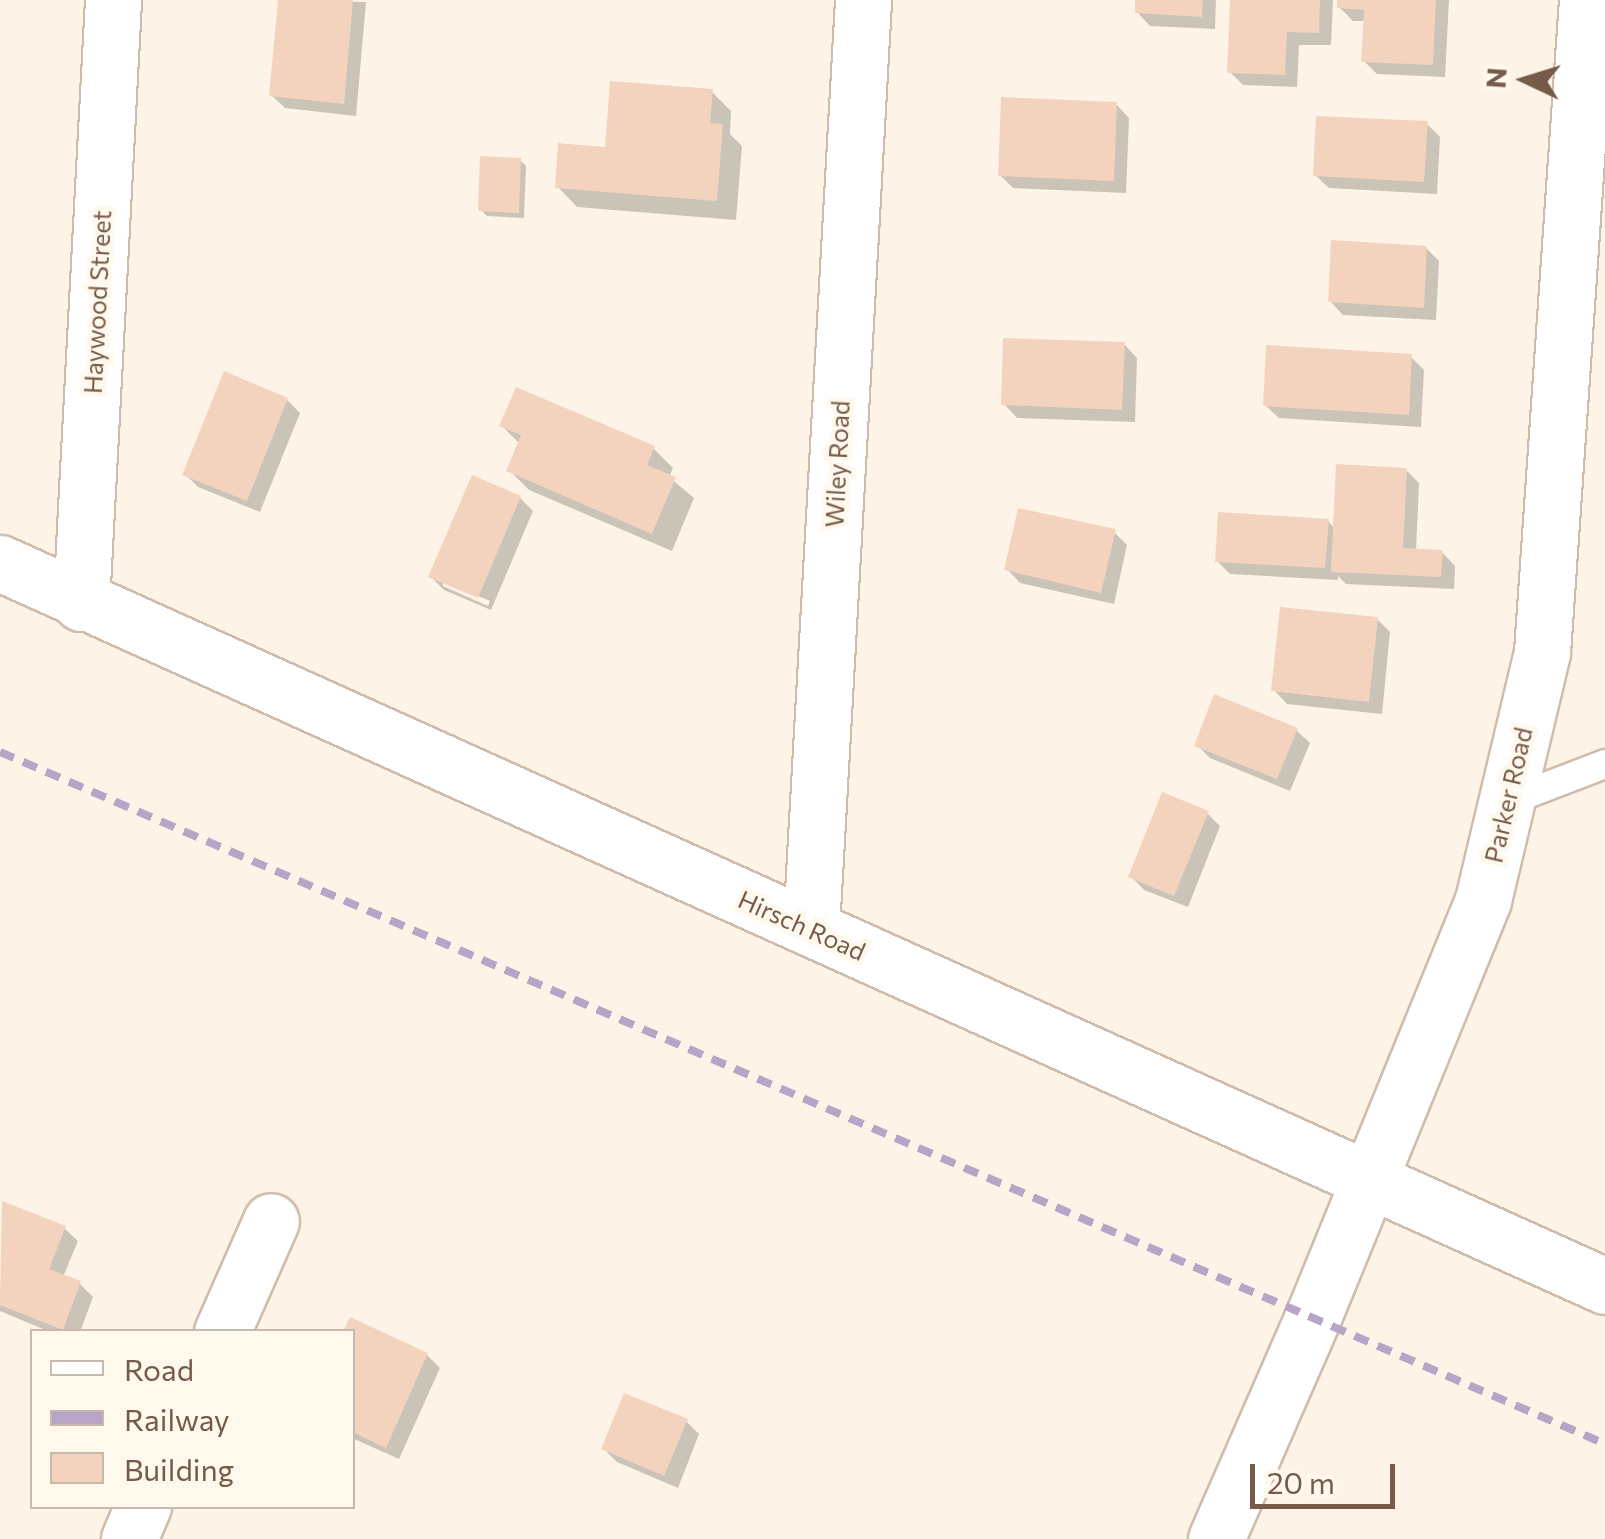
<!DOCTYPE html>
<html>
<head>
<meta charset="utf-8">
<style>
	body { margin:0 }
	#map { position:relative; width:1605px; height:1539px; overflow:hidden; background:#fdf4e7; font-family:Commissioner,sans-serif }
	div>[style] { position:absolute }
	.shadow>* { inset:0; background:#0003 }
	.building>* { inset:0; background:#f3d3be }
	.roads { filter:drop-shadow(2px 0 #cfbcac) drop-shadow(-2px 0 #cfbcac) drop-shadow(0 2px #cfbcac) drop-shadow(0 -2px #cfbcac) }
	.service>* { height:28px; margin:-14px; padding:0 14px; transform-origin:14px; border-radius:14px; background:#fff }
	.minor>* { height:55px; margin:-27.5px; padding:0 27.5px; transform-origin:27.5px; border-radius:27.5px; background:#fff }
	.secondary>* { height:55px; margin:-27.5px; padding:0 27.5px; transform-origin:27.5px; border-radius:27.5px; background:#fff }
	.rail>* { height:8px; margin-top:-4px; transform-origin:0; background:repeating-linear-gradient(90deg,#b7a4c7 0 15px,transparent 0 25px) }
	span { translate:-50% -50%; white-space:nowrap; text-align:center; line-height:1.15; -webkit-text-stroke:9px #fff8ed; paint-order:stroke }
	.street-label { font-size:25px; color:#775b4a }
	.legend { position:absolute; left:30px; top:1329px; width:325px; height:180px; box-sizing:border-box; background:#fff8ed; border:2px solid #c9b9ac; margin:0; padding:12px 18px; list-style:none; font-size:30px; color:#775b4a }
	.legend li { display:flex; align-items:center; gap:20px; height:50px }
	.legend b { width:50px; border:2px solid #c9b9ac }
	.north { position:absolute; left:1475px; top:30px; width:100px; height:100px; -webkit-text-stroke:8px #fff8ed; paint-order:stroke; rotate:274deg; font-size:28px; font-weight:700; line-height:40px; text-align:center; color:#775b4a }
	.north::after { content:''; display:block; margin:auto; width:35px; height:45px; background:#775b4a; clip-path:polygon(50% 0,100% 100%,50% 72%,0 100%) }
	.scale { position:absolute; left:1250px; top:1464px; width:145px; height:45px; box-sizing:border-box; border:5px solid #775b4a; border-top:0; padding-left:12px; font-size:30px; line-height:35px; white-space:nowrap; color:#775b4a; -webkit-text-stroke:8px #fff8ed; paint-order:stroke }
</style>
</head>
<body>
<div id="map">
	<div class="shadow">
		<div style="clip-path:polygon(280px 0,366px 2px,356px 116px,285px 108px,271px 95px)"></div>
		<div style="clip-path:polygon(1138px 0,1216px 0,1215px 29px,1150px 26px,1137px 12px)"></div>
		<div style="clip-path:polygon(1233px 0,1333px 0,1331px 45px,1299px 45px,1297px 87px,1243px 85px,1230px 72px)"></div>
		<div style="clip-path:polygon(1340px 0,1449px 0,1445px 77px,1377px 74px,1364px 61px,1366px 21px,1353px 21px,1339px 7px)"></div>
		<div style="clip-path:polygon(712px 92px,731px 111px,730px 134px,742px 146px,736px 220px,577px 207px,558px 187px,607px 149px)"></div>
		<div style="clip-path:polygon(1116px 104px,1129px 118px,1126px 193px,1013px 188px,1000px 175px)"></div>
		<div style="clip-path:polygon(1427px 124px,1440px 137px,1437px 194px,1329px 188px,1315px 175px)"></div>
		<div style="clip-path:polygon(520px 160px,526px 166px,524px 218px,487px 216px,481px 210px)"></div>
		<div style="clip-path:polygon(1426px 248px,1439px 261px,1436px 320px,1343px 315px,1330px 301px)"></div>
		<div style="clip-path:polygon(1124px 344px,1137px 358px,1135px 422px,1017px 418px,1004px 404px)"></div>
		<div style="clip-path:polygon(1411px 357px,1424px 370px,1421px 427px,1279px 418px,1265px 405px)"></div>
		<div style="clip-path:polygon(287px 400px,300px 413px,260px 512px,198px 487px,185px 474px)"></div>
		<div style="clip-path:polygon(502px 426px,653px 448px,673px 468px,669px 477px,694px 498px,672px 551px,529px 490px,509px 470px,520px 444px)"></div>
		<div style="clip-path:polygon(1406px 470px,1419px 483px,1416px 551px,1442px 552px,1455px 566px,1454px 589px,1346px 584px,1338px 576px,1338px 580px,1230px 574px,1217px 561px,1328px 521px,1335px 529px)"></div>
		<div style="clip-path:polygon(evenodd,520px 498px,533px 511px,491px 610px,444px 590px,431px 577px,520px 498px,443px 581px,490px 601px,488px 606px,443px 586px,443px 581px)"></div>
		<div style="clip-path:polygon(1114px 532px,1127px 545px,1114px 604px,1020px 583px,1007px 569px)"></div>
		<div style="clip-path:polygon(1377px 619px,1390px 632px,1382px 714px,1287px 704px,1274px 690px)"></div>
		<div style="clip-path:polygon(1296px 730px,1310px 743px,1290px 791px,1210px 758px,1197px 745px)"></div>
		<div style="clip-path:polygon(1207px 813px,1220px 826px,1188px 907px,1144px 890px,1131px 876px)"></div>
		<div style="clip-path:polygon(3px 1204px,64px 1228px,78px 1241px,63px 1277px,80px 1284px,93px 1297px,80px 1332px,50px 1332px,0 1311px)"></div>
		<div style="clip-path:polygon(352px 1332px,427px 1355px,440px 1368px,399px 1459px,352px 1438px)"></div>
		<div style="clip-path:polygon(686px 1421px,699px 1434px,678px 1488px,617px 1462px,604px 1449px)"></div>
	</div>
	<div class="building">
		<div style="clip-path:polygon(278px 0,353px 0,344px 104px,269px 96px)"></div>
		<div style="clip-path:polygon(1135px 0,1203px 0,1202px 17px,1135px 13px)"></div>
		<div style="clip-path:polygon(1230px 0,1320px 0,1319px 33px,1287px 32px,1285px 75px,1227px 73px)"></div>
		<div style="clip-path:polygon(1337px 0,1436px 0,1433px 65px,1361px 62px,1364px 10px,1337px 8px)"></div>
		<div style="clip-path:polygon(610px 81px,713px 89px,710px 123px,723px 124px,717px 201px,555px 188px,558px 143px,605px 147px)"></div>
		<div style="clip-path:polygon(1001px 97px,1117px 102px,1114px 181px,998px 176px)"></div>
		<div style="clip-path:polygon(1316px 116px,1428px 121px,1424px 182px,1313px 176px)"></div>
		<div style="clip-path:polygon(480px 156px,521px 158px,519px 213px,478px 211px)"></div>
		<div style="clip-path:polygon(1331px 240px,1427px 246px,1424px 308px,1328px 302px)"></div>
		<div style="clip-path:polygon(1003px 338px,1125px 342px,1122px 410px,1001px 405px)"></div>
		<div style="clip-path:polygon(1266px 345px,1412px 354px,1409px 415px,1263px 406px)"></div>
		<div style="clip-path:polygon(224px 371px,288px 398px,247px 501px,182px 475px)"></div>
		<div style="clip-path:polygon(516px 387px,655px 446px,647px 465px,676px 477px,652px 534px,506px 471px,521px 435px,499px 426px)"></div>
		<div style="clip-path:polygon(1336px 464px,1407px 468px,1403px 548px,1443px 550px,1441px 577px,1331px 572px)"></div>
		<div style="clip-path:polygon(472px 475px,521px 496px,478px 598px,428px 577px)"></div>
		<div style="clip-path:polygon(1018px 508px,1116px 529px,1101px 593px,1004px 570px)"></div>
		<div style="clip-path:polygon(1218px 512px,1329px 519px,1325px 568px,1215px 562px)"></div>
		<div style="clip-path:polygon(1280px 607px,1378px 617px,1369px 702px,1271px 691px)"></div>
		<div style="clip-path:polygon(1214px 694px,1298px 728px,1277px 779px,1194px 746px)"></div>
		<div style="clip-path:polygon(1162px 792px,1209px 811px,1174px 896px,1128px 877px)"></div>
		<div style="clip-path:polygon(2px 1201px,66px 1226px,49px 1269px,81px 1281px,63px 1330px,0 1305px)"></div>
		<div style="clip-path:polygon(350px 1317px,428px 1353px,386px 1448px,352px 1432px,352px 1332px,343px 1332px)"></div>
		<div style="clip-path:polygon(624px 1393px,688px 1419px,664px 1476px,601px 1449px)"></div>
	</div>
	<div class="roads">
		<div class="service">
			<div style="left:1506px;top:802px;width:106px;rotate:-21deg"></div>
		</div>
		<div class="minor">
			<div style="left:81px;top:603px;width:604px;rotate:-86.96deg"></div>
			<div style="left:811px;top:928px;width:929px;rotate:-86.79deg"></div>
			<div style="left:222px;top:1332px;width:121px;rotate:-66.2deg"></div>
			<div style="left:129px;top:1539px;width:36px;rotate:-67deg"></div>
		</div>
		<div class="secondary">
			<div style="left:0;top:563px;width:1760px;rotate:24.25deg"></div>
			<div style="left:1216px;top:1539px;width:242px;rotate:-66.4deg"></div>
			<div style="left:1313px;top:1317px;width:450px;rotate:-67.8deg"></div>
			<div style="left:1483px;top:900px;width:255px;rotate:-76.6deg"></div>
			<div style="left:1542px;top:652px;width:654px;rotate:-86.05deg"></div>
		</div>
	</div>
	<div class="rail">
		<div style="left:0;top:752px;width:1748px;rotate:23.32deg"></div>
	</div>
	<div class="street-label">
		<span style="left:97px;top:302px;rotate:-87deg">Haywood Street</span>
		<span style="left:837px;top:464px;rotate:-87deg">Wiley Road</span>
		<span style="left:1508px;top:795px;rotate:-77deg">Parker Road</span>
		<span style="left:802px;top:925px;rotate:24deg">Hirsch Road</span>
	</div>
	<ul class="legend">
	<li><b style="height:12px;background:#fff"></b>Road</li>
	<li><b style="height:12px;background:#b7a4c7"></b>Railway</li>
	<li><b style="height:28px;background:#f3d3be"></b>Building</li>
	</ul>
	<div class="north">N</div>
	<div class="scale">20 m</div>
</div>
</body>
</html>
